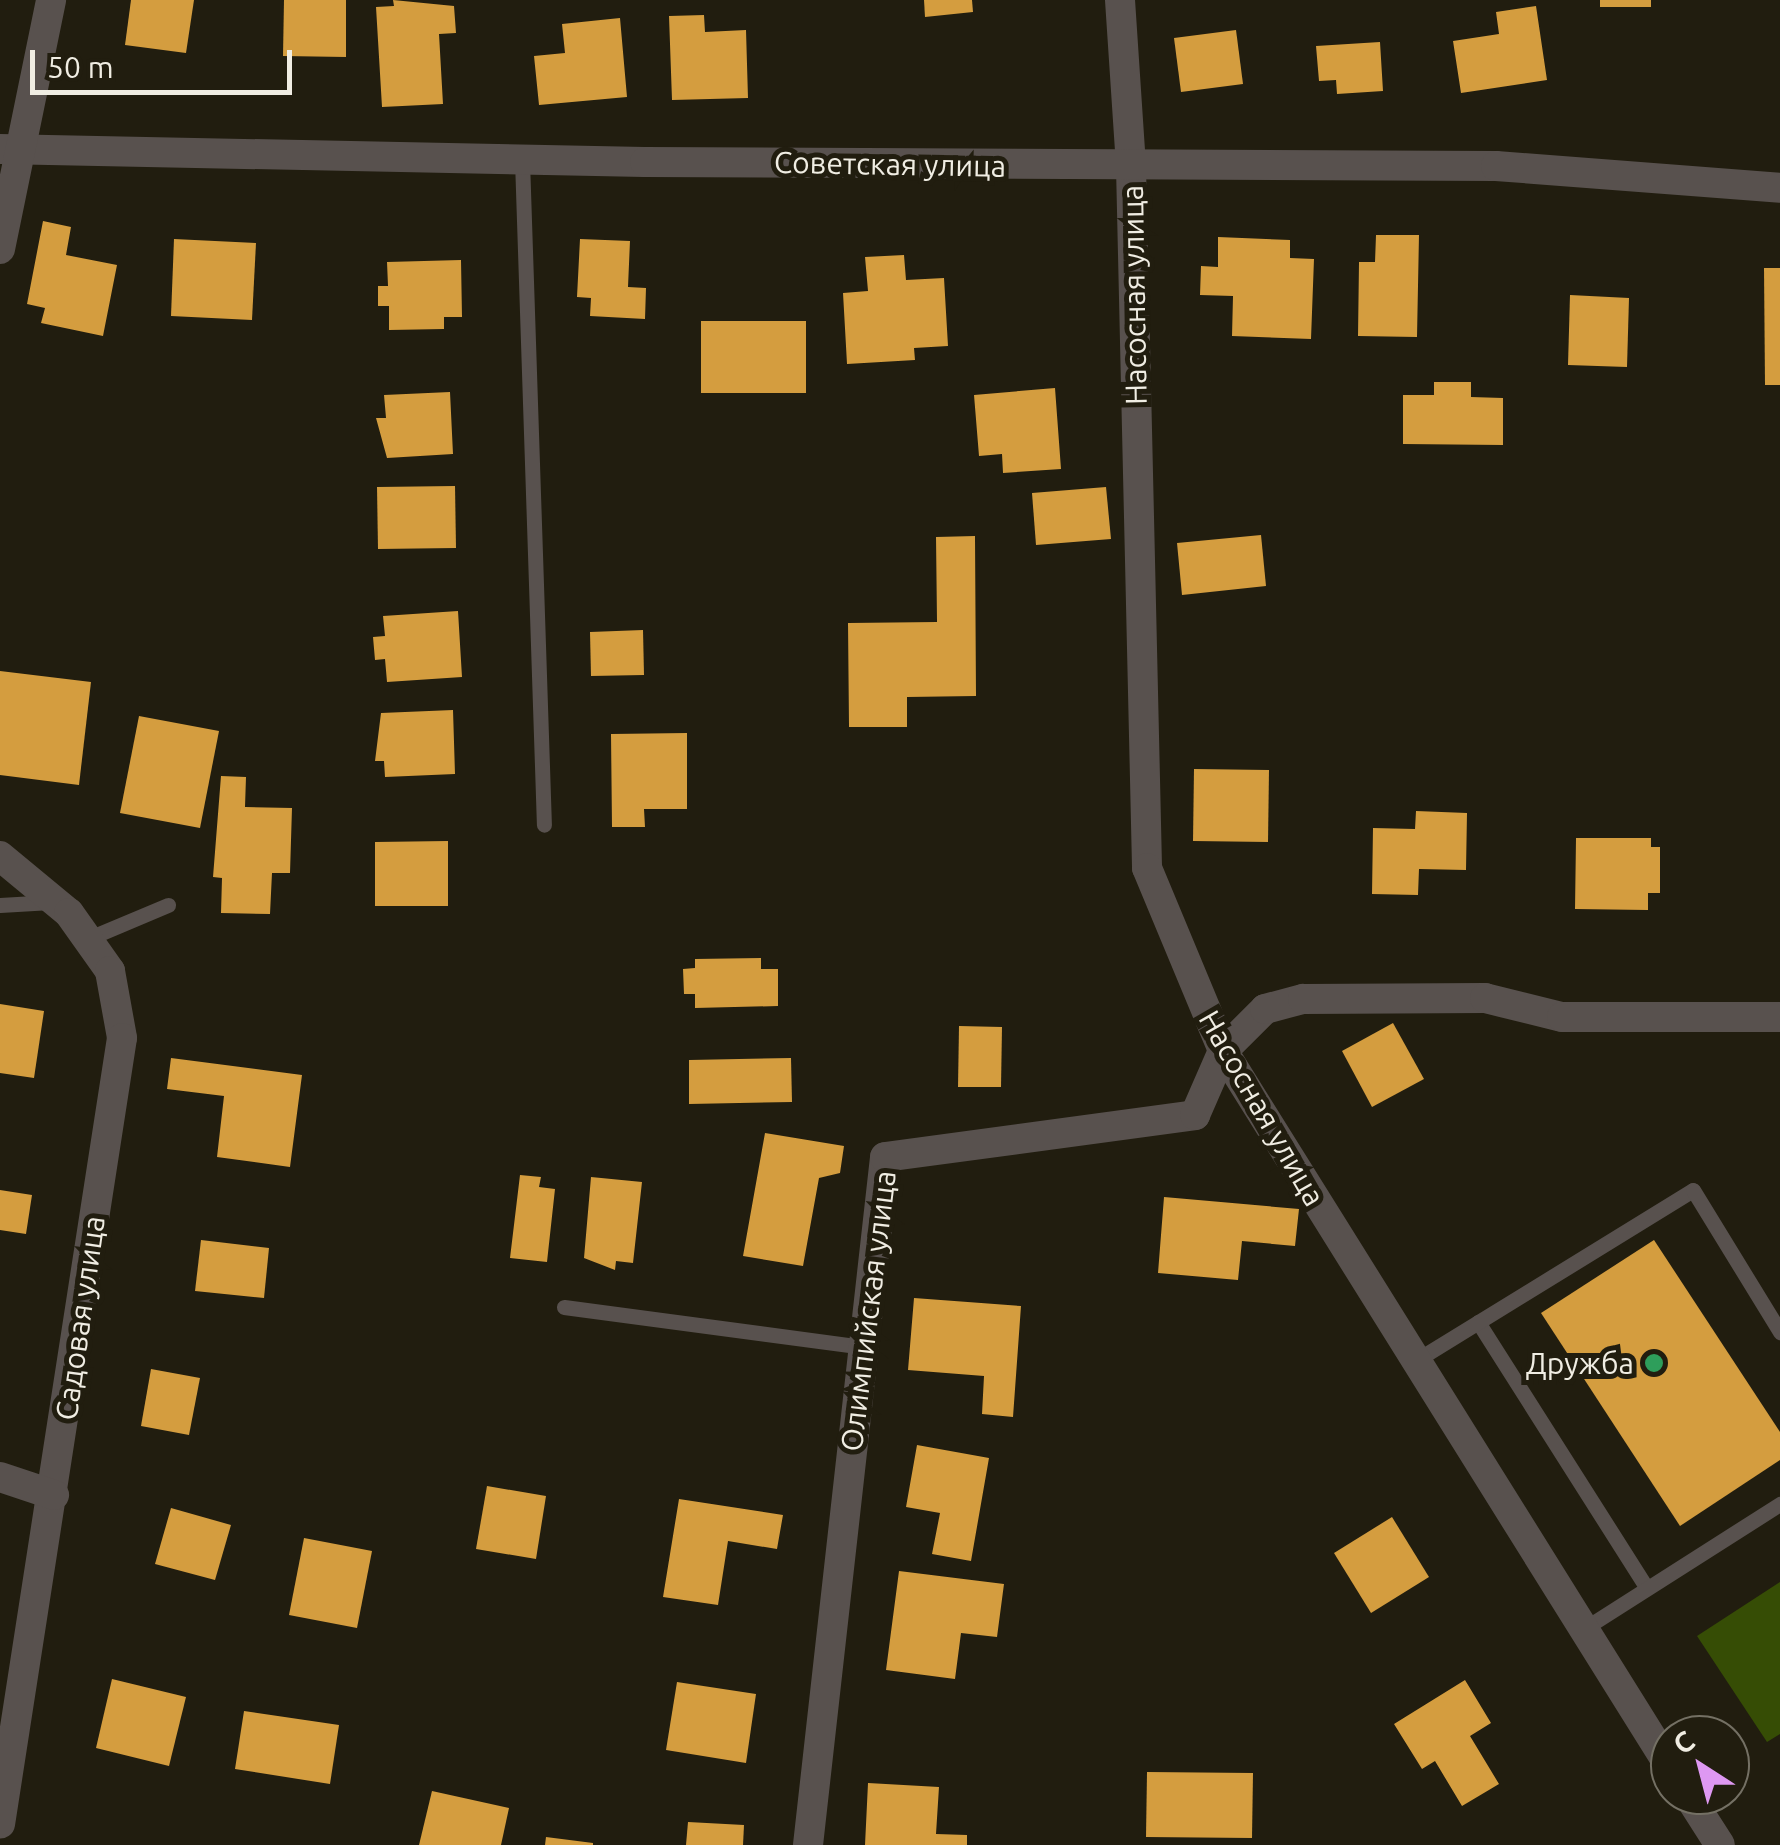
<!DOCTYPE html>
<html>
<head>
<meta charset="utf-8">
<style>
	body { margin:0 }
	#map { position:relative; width:1780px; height:1845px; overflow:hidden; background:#211d0f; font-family:Ubuntu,sans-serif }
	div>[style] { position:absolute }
	.green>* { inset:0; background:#364d05 }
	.building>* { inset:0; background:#d49d3f }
	.lane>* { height:15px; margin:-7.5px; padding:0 7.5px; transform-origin:7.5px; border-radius:7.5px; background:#58514e }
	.street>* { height:30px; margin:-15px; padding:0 15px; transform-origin:15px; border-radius:15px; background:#58514e }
	.dots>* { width:28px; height:28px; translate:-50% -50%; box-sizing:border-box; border:5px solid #211d0f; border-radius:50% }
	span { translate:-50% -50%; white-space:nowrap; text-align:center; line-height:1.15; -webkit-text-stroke:10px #211d0f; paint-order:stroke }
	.street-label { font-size:30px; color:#f0ede3 }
	.poi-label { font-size:30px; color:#f0ede3 }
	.right { translate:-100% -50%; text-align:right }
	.north { position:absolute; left:1650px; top:1715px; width:100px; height:100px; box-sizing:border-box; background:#211d0f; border:2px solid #747064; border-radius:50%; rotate:324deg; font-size:28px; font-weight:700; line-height:40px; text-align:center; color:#f0ede3 }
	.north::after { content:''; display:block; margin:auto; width:35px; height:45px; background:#de98f2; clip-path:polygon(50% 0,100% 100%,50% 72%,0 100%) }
	.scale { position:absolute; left:30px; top:50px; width:262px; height:45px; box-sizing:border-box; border:5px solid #f0ede3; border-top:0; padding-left:12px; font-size:30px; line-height:35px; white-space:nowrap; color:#f0ede3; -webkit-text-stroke:8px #211d0f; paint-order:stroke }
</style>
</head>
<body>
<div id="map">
	<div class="green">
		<div style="clip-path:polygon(1780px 1582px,1780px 1734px,1767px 1742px,1697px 1636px)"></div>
	</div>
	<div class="building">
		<div style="clip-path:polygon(131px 0,194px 0,186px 53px,125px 45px)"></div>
		<div style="clip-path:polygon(284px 0,346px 0,346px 57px,283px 56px)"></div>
		<div style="clip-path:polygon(393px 0,454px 6px,456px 33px,439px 34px,443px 104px,382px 107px,376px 7px,394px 6px)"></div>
		<div style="clip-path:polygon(924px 0,972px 0,973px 12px,925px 17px)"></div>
		<div style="clip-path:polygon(1600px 0,1651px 0,1651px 7px,1600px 7px)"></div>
		<div style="clip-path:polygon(1536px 6px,1547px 80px,1461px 93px,1453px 41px,1499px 34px,1496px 12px)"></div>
		<div style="clip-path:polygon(704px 15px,705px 32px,746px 30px,748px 98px,672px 100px,669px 16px)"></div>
		<div style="clip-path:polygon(620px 18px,627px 97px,539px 105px,534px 56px,565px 53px,562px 24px)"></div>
		<div style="clip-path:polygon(1236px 30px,1243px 84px,1181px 92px,1174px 38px)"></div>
		<div style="clip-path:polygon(1380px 42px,1383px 91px,1337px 94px,1336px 80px,1319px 81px,1316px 46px)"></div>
		<div style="clip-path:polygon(43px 221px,71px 227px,66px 255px,117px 265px,103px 336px,41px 323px,45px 308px,27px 304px)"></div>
		<div style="clip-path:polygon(1376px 235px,1419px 235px,1417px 337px,1358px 336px,1359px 262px,1375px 262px)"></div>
		<div style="clip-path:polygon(1218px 237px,1290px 240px,1290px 258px,1314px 259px,1311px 339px,1232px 336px,1233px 296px,1200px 295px,1201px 266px,1218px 267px)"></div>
		<div style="clip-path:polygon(174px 239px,256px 243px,252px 320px,171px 316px)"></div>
		<div style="clip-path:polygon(580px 239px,630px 241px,628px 287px,646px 288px,645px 319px,590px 316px,591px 298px,577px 297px)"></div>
		<div style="clip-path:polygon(904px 255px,906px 280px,944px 278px,948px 346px,914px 348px,915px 360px,847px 364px,843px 293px,868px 291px,865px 257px)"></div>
		<div style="clip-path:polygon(461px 260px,462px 317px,444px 317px,444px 329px,389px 330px,389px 306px,378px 306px,378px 286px,388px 286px,387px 262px)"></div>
		<div style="clip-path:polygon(1764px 268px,1780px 268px,1780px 385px,1765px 385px)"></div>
		<div style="clip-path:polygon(1570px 295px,1629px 298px,1627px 367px,1568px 365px)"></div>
		<div style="clip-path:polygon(701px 321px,806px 321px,806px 393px,701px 393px)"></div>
		<div style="clip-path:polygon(1434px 382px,1471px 382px,1471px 397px,1503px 398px,1503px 445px,1403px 444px,1403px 395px,1434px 395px)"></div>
		<div style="clip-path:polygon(1055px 388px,1061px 469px,1003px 473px,1002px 454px,979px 456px,974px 395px)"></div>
		<div style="clip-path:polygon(450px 392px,453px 454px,387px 458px,376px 418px,386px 418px,384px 395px)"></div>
		<div style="clip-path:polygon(455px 486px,456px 548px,378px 549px,377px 487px)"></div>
		<div style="clip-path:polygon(1106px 487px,1111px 539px,1036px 545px,1032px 493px)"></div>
		<div style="clip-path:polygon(1261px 535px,1266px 586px,1182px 595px,1177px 543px)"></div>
		<div style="clip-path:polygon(975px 536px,976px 696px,907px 697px,907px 727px,849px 727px,848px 623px,937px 622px,936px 537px)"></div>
		<div style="clip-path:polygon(458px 611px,462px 677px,387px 682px,385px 659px,375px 660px,373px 637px,385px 636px,383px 616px)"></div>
		<div style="clip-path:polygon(643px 630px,644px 675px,591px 676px,590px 632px)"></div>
		<div style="clip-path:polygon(0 671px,91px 682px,79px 785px,0 775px)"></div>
		<div style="clip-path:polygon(453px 710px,455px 774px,385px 777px,384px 761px,375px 761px,381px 713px)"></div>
		<div style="clip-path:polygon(139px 716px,219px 731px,200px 828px,120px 813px)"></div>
		<div style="clip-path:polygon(687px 733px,687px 809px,644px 809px,645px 827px,612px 827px,611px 734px)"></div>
		<div style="clip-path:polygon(1194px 769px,1269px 770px,1268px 842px,1193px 841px)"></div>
		<div style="clip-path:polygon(221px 776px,246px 777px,245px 807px,292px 808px,290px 873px,272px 873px,270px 914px,221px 913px,222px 878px,213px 877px)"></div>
		<div style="clip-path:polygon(1416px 811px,1467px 813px,1466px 870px,1419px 869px,1418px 895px,1372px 894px,1373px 828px,1415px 829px)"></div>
		<div style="clip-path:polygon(1576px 838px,1651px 838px,1651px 847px,1660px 847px,1660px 893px,1648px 893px,1648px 910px,1575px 909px)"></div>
		<div style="clip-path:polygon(448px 841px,448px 906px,375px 906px,375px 842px)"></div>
		<div style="clip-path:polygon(761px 958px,761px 969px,778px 969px,778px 1006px,695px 1008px,695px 994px,684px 994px,683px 969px,695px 968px,695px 959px)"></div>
		<div style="clip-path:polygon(0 1004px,44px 1011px,34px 1078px,0 1073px)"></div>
		<div style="clip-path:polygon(1393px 1023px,1424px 1079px,1372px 1107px,1342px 1051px)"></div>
		<div style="clip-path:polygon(959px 1026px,1002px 1027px,1001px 1087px,958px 1087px)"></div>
		<div style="clip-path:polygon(171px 1058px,302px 1075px,290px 1167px,217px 1157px,224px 1096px,167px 1089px)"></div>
		<div style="clip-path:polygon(791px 1058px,792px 1102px,689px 1104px,689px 1060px)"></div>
		<div style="clip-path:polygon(765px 1133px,844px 1146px,840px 1173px,819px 1178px,803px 1266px,743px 1256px)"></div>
		<div style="clip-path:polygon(520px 1175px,541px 1177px,539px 1187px,555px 1189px,547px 1262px,510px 1258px)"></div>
		<div style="clip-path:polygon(591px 1177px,642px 1182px,633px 1263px,616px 1261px,615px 1270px,584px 1258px)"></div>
		<div style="clip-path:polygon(0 1190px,32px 1195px,26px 1234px,0 1230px)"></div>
		<div style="clip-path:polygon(1164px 1197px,1299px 1209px,1295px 1246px,1242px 1241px,1238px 1280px,1158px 1273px)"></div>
		<div style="clip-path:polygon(201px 1240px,269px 1248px,264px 1298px,195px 1291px)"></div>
		<div style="clip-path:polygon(1654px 1240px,1780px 1432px,1780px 1460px,1680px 1526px,1541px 1313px)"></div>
		<div style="clip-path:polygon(914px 1298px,1021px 1306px,1013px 1417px,982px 1414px,984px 1376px,908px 1370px)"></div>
		<div style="clip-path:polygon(151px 1369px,200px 1378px,189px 1435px,141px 1426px)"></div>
		<div style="clip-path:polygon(917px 1445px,989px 1458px,971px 1561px,932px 1554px,940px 1513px,906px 1507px)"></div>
		<div style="clip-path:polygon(487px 1486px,546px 1496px,536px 1559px,476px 1549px)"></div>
		<div style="clip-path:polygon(679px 1499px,783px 1515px,777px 1549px,728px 1541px,718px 1605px,663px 1597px)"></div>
		<div style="clip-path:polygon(171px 1508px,231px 1525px,215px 1580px,155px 1564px)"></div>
		<div style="clip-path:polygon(1392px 1517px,1429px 1577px,1371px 1613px,1334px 1553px)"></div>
		<div style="clip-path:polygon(304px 1538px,372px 1551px,357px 1628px,289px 1615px)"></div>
		<div style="clip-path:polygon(899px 1571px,1004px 1584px,997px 1637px,961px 1633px,955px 1679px,886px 1670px)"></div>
		<div style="clip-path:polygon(112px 1679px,186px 1697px,169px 1766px,96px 1748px)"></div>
		<div style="clip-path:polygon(1465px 1680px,1491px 1723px,1470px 1736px,1499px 1784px,1462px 1806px,1435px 1761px,1422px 1769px,1394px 1724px)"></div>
		<div style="clip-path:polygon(677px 1682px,756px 1694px,746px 1763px,666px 1750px)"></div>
		<div style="clip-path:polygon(244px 1711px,339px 1725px,330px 1784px,235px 1769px)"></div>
		<div style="clip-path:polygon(1147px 1772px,1253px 1773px,1252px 1838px,1146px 1837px)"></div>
		<div style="clip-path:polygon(868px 1783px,939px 1787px,936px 1834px,967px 1835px,967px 1845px,865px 1845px)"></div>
		<div style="clip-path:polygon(432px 1791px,509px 1808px,501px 1845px,419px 1845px)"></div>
		<div style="clip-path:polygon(688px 1822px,744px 1825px,743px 1845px,686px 1845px)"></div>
		<div style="clip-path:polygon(546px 1837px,593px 1843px,593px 1845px,545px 1845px)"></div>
	</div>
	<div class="lane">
		<div style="left:522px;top:160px;width:665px;rotate:88.11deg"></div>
		<div style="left:0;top:905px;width:51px;rotate:-3.4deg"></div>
		<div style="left:87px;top:939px;width:88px;rotate:-22.8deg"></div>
		<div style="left:564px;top:1307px;width:303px;rotate:7.6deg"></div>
		<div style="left:1478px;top:1322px;width:315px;rotate:57.6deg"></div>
		<div style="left:1415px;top:1361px;width:326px;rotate:-31.6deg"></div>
		<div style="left:1693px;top:1190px;width:167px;rotate:58.5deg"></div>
		<div style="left:1582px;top:1630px;width:235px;rotate:-32.5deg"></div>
	</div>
	<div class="street">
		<div style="left:1120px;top:0;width:167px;rotate:86.2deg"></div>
		<div style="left:1131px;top:167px;width:701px;rotate:88.69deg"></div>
		<div style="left:1147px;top:868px;width:198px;rotate:67.4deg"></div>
		<div style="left:1223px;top:1051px;width:844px;rotate:58.02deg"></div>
		<div style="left:0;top:149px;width:645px;rotate:1.15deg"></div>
		<div style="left:645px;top:162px;width:851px;rotate:0.27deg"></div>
		<div style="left:1496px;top:166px;width:285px;rotate:4.4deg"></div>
		<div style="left:0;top:249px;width:254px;rotate:-78.4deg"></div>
		<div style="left:0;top:856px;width:89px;rotate:39.6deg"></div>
		<div style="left:69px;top:913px;width:71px;rotate:54.7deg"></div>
		<div style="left:110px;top:971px;width:68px;rotate:79.8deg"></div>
		<div style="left:122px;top:1038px;width:795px;rotate:98.82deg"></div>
		<div style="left:0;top:1477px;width:57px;rotate:18.4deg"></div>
		<div style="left:1688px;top:1795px;width:59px;rotate:57.4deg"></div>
		<div style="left:808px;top:1845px;width:692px;rotate:-83.61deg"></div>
		<div style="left:885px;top:1157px;width:313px;rotate:-7.7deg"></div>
		<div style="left:1195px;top:1115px;width:70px;rotate:-66.4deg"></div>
		<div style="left:1223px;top:1051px;width:59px;rotate:-45deg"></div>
		<div style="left:1265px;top:1009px;width:39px;rotate:-15deg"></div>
		<div style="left:1303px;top:999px;width:182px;rotate:-0.3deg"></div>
		<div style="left:1485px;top:998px;width:79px;rotate:13.9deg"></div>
		<div style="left:1562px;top:1017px;width:218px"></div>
	</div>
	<div class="dots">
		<div style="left:1654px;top:1363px;background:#2e9e5b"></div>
	</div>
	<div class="street-label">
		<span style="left:890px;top:164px;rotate:1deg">Советская улица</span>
		<span style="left:1134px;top:295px;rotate:-91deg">Насосная улица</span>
		<span style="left:1262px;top:1108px;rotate:60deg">Насосная улица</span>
		<span style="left:868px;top:1311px;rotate:-83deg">Олимпийская улица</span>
		<span style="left:80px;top:1318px;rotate:-82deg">Садовая улица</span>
	</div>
	<div class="poi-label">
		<span class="right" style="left:1634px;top:1363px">Дружба</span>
	</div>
	<div class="north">С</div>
	<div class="scale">50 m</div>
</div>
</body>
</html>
